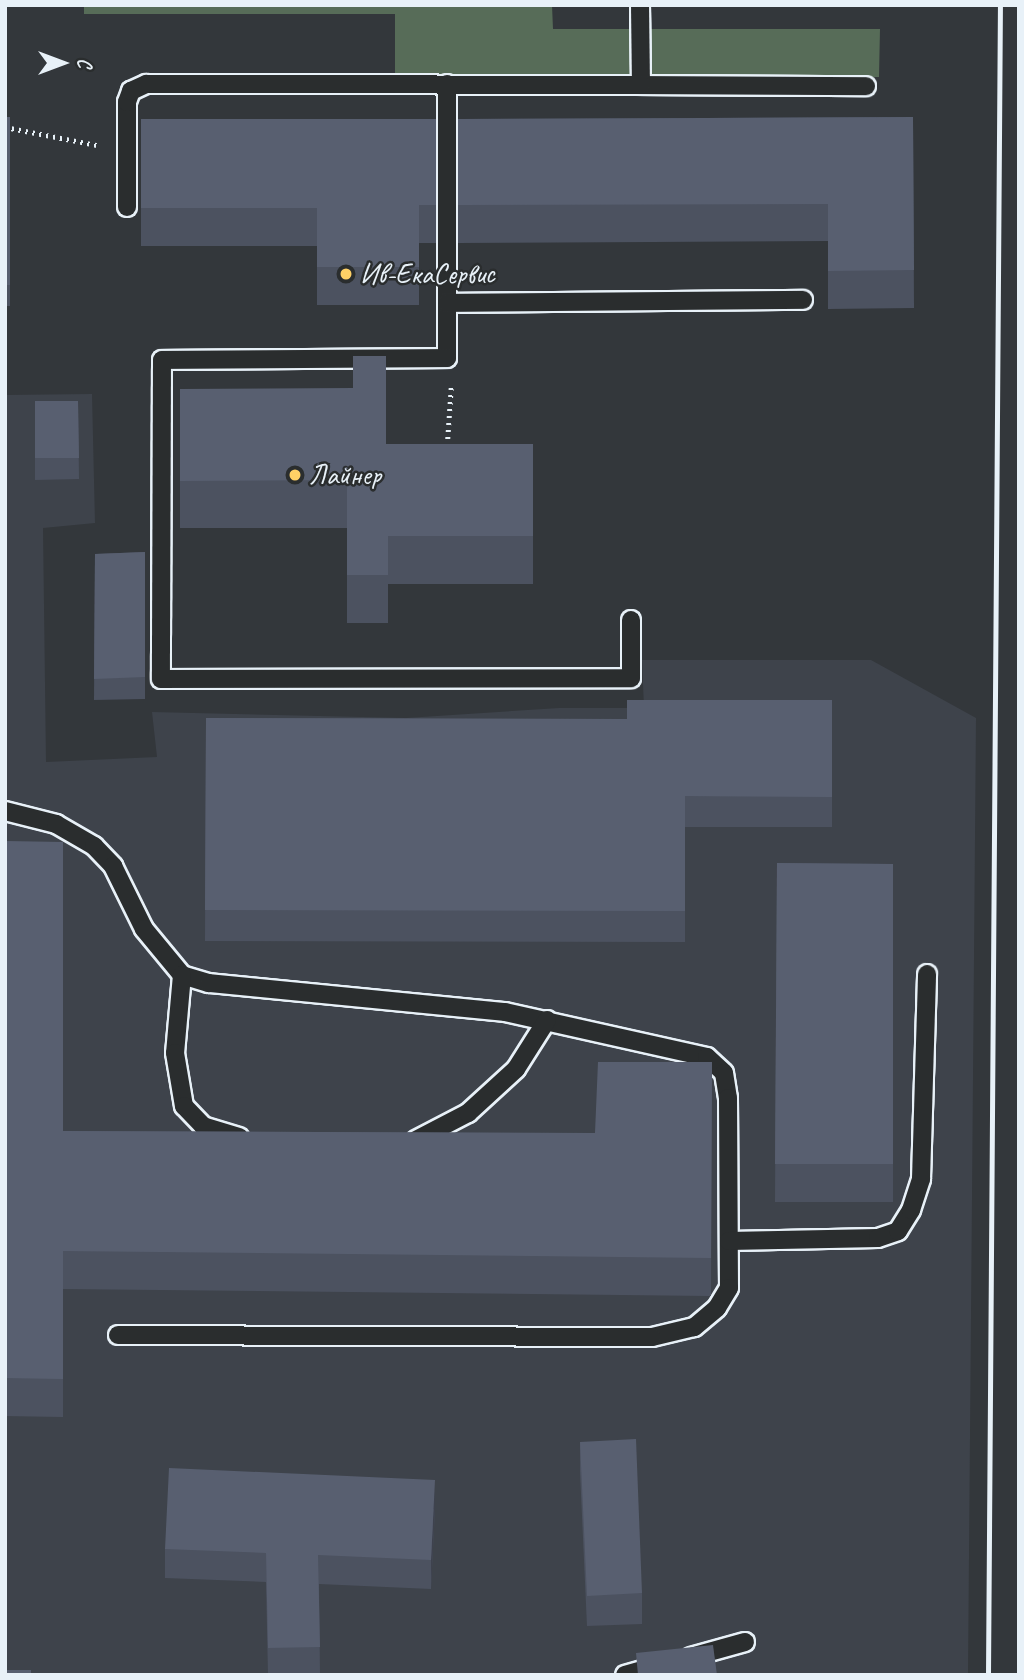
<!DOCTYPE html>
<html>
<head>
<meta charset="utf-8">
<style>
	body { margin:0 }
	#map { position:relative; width:1024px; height:1680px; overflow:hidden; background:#33373b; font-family:Caveat,sans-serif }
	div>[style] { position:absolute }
	.built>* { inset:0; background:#3e434b }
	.green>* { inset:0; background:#576c58 }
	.path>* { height:4.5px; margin-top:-2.25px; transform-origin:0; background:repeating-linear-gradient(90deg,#e8f1f8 0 2px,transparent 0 7px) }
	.roads { filter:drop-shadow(2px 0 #e8f1f8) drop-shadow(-2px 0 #e8f1f8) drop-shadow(0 2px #e8f1f8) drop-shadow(0 -2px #e8f1f8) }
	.lane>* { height:18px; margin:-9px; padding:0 9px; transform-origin:9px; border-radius:9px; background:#2a2d2e }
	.rail>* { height:5px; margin:-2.5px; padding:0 2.5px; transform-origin:2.5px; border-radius:2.5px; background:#e8f1f8 }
	.wall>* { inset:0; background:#4c5260 }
	.shaded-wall>* { inset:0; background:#3e424e }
	.building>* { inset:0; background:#585f70 }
	.dots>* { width:19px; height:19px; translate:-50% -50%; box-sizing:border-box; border:4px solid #2a2d2e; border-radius:50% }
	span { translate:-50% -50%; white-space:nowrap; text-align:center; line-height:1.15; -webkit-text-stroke:5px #2a2d2e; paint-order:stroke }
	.poi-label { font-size:28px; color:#e8f1f8 }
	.left { translate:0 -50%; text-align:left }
	.frame { position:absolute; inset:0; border:7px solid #e8f1f8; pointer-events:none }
	.north { position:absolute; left:28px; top:28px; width:70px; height:70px; -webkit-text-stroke:5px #2a2d2e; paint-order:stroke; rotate:90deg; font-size:19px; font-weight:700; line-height:28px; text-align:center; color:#e8f1f8 }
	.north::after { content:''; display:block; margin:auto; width:24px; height:32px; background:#e8f1f8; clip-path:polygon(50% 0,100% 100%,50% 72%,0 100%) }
</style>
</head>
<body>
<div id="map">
	<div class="built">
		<div style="clip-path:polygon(92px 394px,95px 523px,43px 528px,46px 762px,157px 757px,152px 712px,406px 718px,559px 708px,644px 708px,642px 660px,871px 660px,976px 718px,968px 1675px,5px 1675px,5px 395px)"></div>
	</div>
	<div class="green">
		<div style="clip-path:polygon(84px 5px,552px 5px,553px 29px,880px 29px,879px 77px,395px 78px,395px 14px,84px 14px)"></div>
	</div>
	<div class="path">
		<div style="left:5px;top:127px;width:94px;rotate:11.1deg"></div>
		<div style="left:447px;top:446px;width:59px;rotate:-86.1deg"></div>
	</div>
	<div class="roads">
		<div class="lane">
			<div style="left:640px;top:5px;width:80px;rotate:89.3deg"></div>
			<div style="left:641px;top:85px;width:225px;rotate:0.3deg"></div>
			<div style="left:447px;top:84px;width:274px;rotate:90deg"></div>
			<div style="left:447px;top:358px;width:285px;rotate:179.6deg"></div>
			<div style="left:162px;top:360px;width:319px;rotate:90.2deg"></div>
			<div style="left:161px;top:679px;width:470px;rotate:-0.1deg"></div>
			<div style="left:631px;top:678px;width:58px;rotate:-90deg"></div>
			<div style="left:127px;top:207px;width:105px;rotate:-90deg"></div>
			<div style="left:127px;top:102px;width:12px;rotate:-70deg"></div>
			<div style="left:131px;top:91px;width:17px;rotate:-25deg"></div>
			<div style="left:146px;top:84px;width:495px;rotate:0.1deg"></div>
			<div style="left:447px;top:303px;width:356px;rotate:-0.5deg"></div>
			<div style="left:5px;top:811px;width:53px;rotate:14.3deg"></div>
			<div style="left:56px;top:824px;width:44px;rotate:30.1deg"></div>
			<div style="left:94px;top:846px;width:28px;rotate:46deg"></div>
			<div style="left:113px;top:866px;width:70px;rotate:63.8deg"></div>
			<div style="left:144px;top:929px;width:60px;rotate:50.4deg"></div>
			<div style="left:182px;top:975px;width:28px;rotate:17deg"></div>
			<div style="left:209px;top:983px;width:297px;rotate:5.6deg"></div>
			<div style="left:505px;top:1012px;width:207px;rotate:12.6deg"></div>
			<div style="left:707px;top:1057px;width:23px;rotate:43deg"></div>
			<div style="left:724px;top:1073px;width:25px;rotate:81deg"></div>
			<div style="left:728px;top:1098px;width:190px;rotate:89.7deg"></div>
			<div style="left:729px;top:1288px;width:23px;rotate:121deg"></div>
			<div style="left:717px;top:1308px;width:30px;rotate:140deg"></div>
			<div style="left:694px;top:1327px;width:43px;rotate:166.6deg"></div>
			<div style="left:652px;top:1337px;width:534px;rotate:-179.79deg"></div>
			<div style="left:182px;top:975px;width:78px;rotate:95.1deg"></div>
			<div style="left:175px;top:1053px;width:54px;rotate:80.4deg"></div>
			<div style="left:184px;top:1106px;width:28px;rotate:46deg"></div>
			<div style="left:203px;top:1126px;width:38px;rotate:17deg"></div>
			<div style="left:416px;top:1140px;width:59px;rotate:-27.4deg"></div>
			<div style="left:468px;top:1113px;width:65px;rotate:-42.5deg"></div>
			<div style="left:516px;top:1069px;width:58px;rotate:-57.7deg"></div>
			<div style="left:729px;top:1241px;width:149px;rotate:-1.2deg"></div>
			<div style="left:878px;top:1238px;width:21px;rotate:-19deg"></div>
			<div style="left:898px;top:1231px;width:25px;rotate:-58deg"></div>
			<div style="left:911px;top:1210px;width:33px;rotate:-72deg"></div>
			<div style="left:921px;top:1179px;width:205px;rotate:-88.3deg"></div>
			<div style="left:691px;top:1657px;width:56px;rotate:-15.5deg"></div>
			<div style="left:625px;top:1675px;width:33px;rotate:-16deg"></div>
		</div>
	</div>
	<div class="rail">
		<div style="left:988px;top:1675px;width:1670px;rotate:-89.59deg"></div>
	</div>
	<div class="wall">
		<div style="clip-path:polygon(5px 117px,10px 117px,10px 306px,5px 306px)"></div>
		<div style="clip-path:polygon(913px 117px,914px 308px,828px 309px,828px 241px,458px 243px,458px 119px)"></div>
		<div style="clip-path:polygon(141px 119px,436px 119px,436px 243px,419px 243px,419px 305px,317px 305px,317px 246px,141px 246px)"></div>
		<div style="clip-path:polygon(180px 389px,386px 444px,533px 444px,533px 584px,388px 584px,388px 623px,347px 623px,347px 528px,180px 528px)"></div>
		<div style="clip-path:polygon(35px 401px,78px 401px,79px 479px,35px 480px)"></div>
		<div style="clip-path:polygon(145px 552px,145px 699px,94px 700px,95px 554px)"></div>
		<div style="clip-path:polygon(832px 700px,832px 827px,685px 827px,685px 942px,205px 941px,206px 718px,627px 719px)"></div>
		<div style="clip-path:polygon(5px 841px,63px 1131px,595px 1133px,712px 1062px,711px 1296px,63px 1289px,63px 1417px,5px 1416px)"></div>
		<div style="clip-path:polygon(777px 863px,893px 864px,893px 1202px,775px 1202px)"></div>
		<div style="clip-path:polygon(580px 1442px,642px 1593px,642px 1624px,587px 1626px,580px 1472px)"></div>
		<div style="clip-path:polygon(435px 1509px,431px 1589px,319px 1584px,320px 1675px,268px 1675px,266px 1582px,165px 1578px,165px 1549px)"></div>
	</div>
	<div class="shaded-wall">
		<div style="clip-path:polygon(435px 1480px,435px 1509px,431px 1589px,431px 1560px)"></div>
	</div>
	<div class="building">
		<div style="clip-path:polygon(5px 117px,10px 117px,10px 285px,5px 285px)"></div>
		<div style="clip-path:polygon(913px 117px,914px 270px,828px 271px,828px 204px,458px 205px,458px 119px)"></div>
		<div style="clip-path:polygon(141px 119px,436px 119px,436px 205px,419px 205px,419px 267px,317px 267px,317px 208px,141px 208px)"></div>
		<div style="clip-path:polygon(353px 356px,386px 356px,386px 444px,533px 444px,533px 536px,388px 536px,388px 575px,347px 575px,347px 480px,180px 481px,180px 389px,353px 388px)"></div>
		<div style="clip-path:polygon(35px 401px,78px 401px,79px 458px,35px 458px)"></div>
		<div style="clip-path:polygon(145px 552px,145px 677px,94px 679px,95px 554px)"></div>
		<div style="clip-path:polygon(627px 700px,832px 700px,832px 797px,685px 796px,685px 911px,205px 910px,206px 718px,627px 719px)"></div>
		<div style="clip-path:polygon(5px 841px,63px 842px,63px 1131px,595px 1133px,598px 1062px,712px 1062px,711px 1258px,63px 1251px,63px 1379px,5px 1378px)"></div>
		<div style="clip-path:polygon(777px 863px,893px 864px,893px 1164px,775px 1164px)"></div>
		<div style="clip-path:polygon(636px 1439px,642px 1593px,587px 1596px,580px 1442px)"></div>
		<div style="clip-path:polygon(169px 1468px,435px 1480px,431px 1560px,318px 1555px,320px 1647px,268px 1648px,266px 1553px,165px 1549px)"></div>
		<div style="clip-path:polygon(713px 1645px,717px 1675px,638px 1675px,636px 1653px)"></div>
		<div style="clip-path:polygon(5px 1670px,31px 1670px,31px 1675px,5px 1675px)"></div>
	</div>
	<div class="dots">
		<div style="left:346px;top:274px;background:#ffd166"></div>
		<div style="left:295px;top:475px;background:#ffd166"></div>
	</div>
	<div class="poi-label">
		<span class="left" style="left:360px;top:274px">Ив-ЕкаСервис</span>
		<span class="left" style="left:309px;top:475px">Лайнер</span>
	</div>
	<div class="frame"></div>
	<div class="north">С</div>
</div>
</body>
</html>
